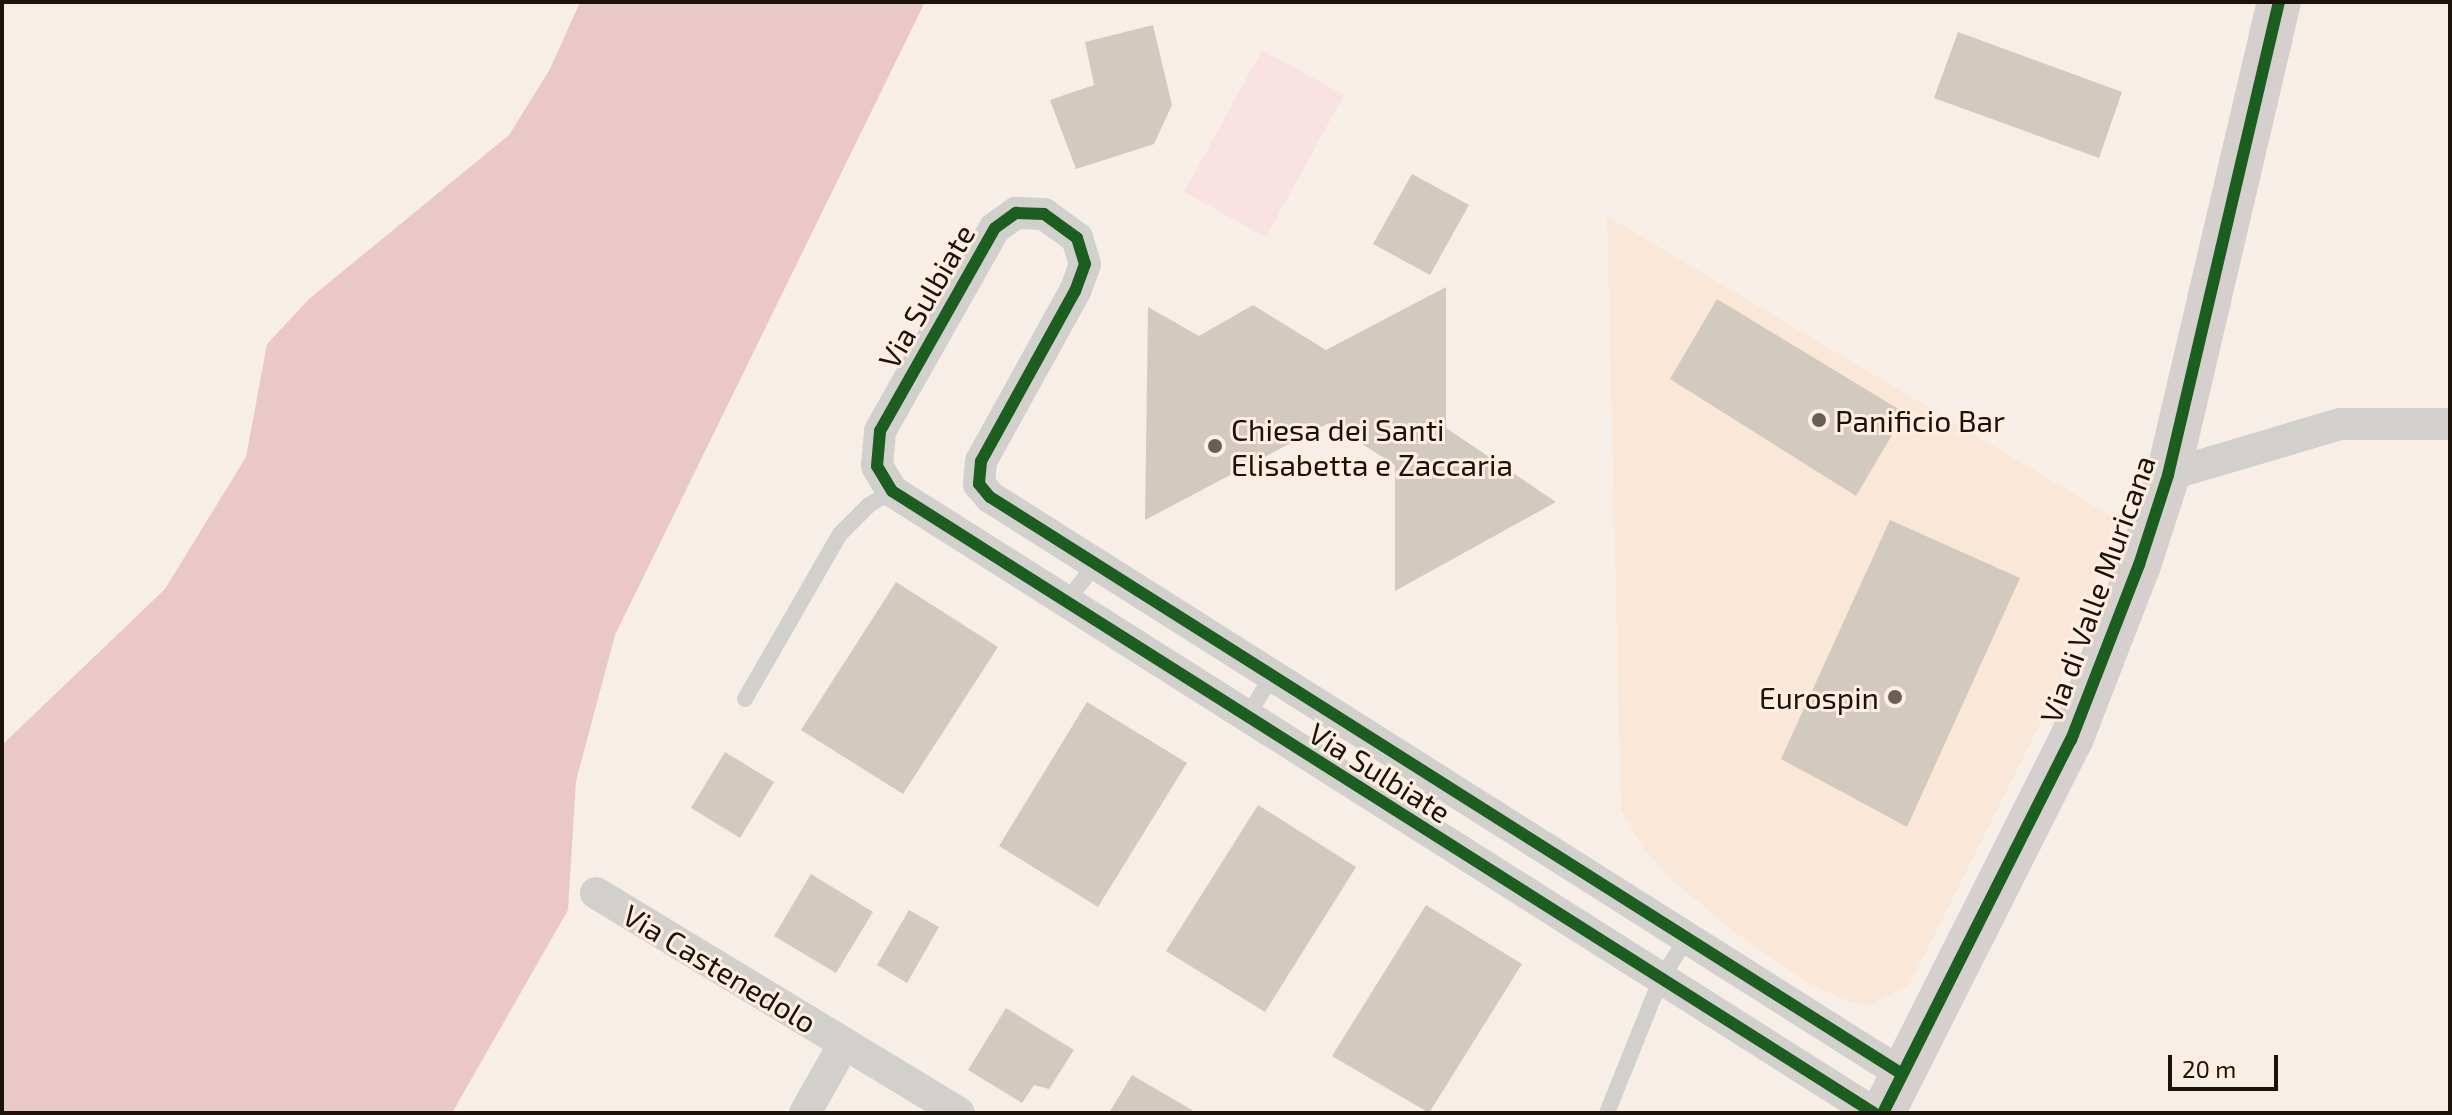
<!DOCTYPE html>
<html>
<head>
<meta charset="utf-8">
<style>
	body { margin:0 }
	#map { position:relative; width:2452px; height:1115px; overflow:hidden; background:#f7efe7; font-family:"Exo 2",sans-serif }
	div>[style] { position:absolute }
	.built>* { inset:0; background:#fae7d8 }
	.green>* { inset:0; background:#fae1e2 }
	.forest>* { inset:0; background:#eac8ca }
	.building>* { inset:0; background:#d2cabe }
	.lane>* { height:16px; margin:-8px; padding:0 8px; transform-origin:8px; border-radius:8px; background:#d2d0cd }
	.street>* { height:32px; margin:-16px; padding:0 16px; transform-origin:16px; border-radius:16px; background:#d2d0cd }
	.secondary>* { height:44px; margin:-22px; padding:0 22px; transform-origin:22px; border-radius:22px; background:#d5d0ce }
	.cycleway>* { height:12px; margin:-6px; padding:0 6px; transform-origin:6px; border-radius:6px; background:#1b5e20 }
	.dots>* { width:22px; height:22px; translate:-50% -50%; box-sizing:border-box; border:4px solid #feeee0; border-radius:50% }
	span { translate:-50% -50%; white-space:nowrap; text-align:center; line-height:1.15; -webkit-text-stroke:6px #feeee0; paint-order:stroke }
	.street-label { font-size:30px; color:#1b120a }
	.poi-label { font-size:30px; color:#1b120a }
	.left { translate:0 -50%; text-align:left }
	.right { translate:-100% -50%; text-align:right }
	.frame { position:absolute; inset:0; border:4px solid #1b120a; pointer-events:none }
	.scale { position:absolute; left:2168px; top:1055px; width:110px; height:36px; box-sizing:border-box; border:4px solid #1b120a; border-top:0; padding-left:10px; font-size:24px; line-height:28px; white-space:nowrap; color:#1b120a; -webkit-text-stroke:6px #feeee0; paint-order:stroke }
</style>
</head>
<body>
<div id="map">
	<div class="built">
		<div style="clip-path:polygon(1607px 216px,2118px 520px,2057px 691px,1909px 985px,1870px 1005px,1850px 1002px,1810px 984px,1734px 932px,1673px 881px,1645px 851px,1621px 810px)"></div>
	</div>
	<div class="green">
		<div style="clip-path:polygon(1262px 50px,1344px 95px,1266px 237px,1184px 192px)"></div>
	</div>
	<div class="forest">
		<div style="clip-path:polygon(580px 2px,925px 2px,615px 635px,576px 781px,568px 910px,452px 1113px,2px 1113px,2px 745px,165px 589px,246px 457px,267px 344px,309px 299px,509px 135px,550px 69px)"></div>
	</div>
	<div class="building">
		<div style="clip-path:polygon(1153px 25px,1172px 105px,1154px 144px,1076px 169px,1050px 100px,1094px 85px,1085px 42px)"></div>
		<div style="clip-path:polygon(1958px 32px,2122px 92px,2099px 158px,1934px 98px)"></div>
		<div style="clip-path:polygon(1412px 174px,1469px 205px,1430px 275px,1373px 244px)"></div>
		<div style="clip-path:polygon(1446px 287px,1446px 428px,1556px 502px,1395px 591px,1395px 465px,1329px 423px,1145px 520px,1148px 307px,1199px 336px,1253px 305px,1326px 350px)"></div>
		<div style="clip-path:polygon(1717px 299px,1905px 413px,1856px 496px,1670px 379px)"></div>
		<div style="clip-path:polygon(1890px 520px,2020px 578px,1907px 827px,1781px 759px)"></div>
		<div style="clip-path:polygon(896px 582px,998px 647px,903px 794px,801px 730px)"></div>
		<div style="clip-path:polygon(1087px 702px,1187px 763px,1098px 907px,999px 846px)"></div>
		<div style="clip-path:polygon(725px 752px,774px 782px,740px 838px,691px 808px)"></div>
		<div style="clip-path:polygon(1258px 805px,1356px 867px,1265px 1012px,1166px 951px)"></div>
		<div style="clip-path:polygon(811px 874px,873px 912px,836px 973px,774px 936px)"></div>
		<div style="clip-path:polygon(1426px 905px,1522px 964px,1429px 1113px,1332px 1056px)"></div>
		<div style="clip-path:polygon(909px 910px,939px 927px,907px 983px,877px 965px)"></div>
		<div style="clip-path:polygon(1006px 1008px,1074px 1050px,1049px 1089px,1034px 1085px,1022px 1103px,968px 1070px)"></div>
		<div style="clip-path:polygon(1132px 1075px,1197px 1113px,1109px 1113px)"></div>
	</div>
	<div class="lane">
		<div style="left:1064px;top:604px;width:51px;rotate:-51.3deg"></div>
		<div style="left:745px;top:699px;width:190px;rotate:-60.1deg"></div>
		<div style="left:840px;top:534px;width:41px;rotate:-45deg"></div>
		<div style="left:869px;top:505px;width:27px;rotate:-31deg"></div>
		<div style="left:1246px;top:718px;width:51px;rotate:-57.9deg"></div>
		<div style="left:1414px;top:824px;width:49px;rotate:-58.2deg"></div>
		<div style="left:1607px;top:1113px;width:144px;rotate:-68.1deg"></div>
		<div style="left:1661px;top:979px;width:49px;rotate:-57.6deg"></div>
	</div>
	<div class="street">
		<div style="left:2168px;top:475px;width:179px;rotate:-16.5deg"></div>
		<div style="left:2340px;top:424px;width:110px"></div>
		<div style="left:596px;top:893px;width:424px;rotate:31.2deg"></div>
		<div style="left:805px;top:1113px;width:79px;rotate:-60.5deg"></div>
		<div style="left:1874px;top:1113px;width:1162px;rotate:-147.65deg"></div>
		<div style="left:892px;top:491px;width:29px;rotate:-121deg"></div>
		<div style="left:877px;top:466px;width:35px;rotate:-85deg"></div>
		<div style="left:880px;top:431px;width:233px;rotate:-60.5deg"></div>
		<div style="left:995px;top:228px;width:26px;rotate:-36deg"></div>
		<div style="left:1016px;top:213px;width:28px;rotate:2deg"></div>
		<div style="left:1044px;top:214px;width:41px;rotate:36deg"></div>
		<div style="left:1077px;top:238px;width:27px;rotate:73deg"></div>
		<div style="left:1085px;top:264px;width:29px;rotate:110deg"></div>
		<div style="left:1075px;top:291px;width:194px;rotate:118.9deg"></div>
		<div style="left:981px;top:461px;width:23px;rotate:95deg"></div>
		<div style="left:979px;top:484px;width:17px;rotate:50deg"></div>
		<div style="left:990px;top:497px;width:1079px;rotate:32.32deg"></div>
	</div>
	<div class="secondary">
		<div style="left:1883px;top:1113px;width:418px;rotate:-63.3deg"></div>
		<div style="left:2071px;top:740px;width:188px;rotate:-68.8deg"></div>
		<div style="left:2139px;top:565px;width:95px;rotate:-72.1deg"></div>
		<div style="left:2168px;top:475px;width:486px;rotate:-76.8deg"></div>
	</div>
	<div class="cycleway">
		<div style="left:1874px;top:1113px;width:1162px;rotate:-147.65deg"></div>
		<div style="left:892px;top:491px;width:29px;rotate:-121deg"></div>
		<div style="left:877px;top:466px;width:35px;rotate:-85deg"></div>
		<div style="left:880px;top:431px;width:233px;rotate:-60.5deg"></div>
		<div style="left:995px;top:228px;width:26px;rotate:-36deg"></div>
		<div style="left:1016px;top:213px;width:28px;rotate:2deg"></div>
		<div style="left:1044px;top:214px;width:41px;rotate:36deg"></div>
		<div style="left:1077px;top:238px;width:27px;rotate:73deg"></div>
		<div style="left:1085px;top:264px;width:29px;rotate:110deg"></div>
		<div style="left:1075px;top:291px;width:194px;rotate:118.9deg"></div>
		<div style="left:981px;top:461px;width:23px;rotate:95deg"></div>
		<div style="left:979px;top:484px;width:17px;rotate:50deg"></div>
		<div style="left:990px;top:497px;width:1079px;rotate:32.32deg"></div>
		<div style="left:1883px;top:1113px;width:418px;rotate:-63.3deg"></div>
		<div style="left:2071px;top:740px;width:188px;rotate:-68.8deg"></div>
		<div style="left:2139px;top:565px;width:95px;rotate:-72.1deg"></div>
		<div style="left:2168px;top:475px;width:486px;rotate:-76.8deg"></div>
	</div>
	<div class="dots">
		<div style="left:1819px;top:420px;background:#685f57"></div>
		<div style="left:1215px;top:446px;background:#685f57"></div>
		<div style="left:1895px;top:697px;background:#685f57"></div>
	</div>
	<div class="street-label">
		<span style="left:926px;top:296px;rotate:-60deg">Via Sulbiate</span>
		<span style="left:2097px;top:589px;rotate:-70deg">Via di Valle Muricana</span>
		<span style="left:1380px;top:772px;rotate:32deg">Via Sulbiate</span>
		<span style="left:720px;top:968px;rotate:31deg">Via Castenedolo</span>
	</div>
	<div class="poi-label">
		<span class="left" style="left:1835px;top:420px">Panificio Bar</span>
		<span class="left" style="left:1231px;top:446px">Chiesa dei Santi<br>Elisabetta e Zaccaria</span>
		<span class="right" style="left:1879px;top:697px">Eurospin</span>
	</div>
	<div class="frame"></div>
	<div class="scale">20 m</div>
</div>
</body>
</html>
